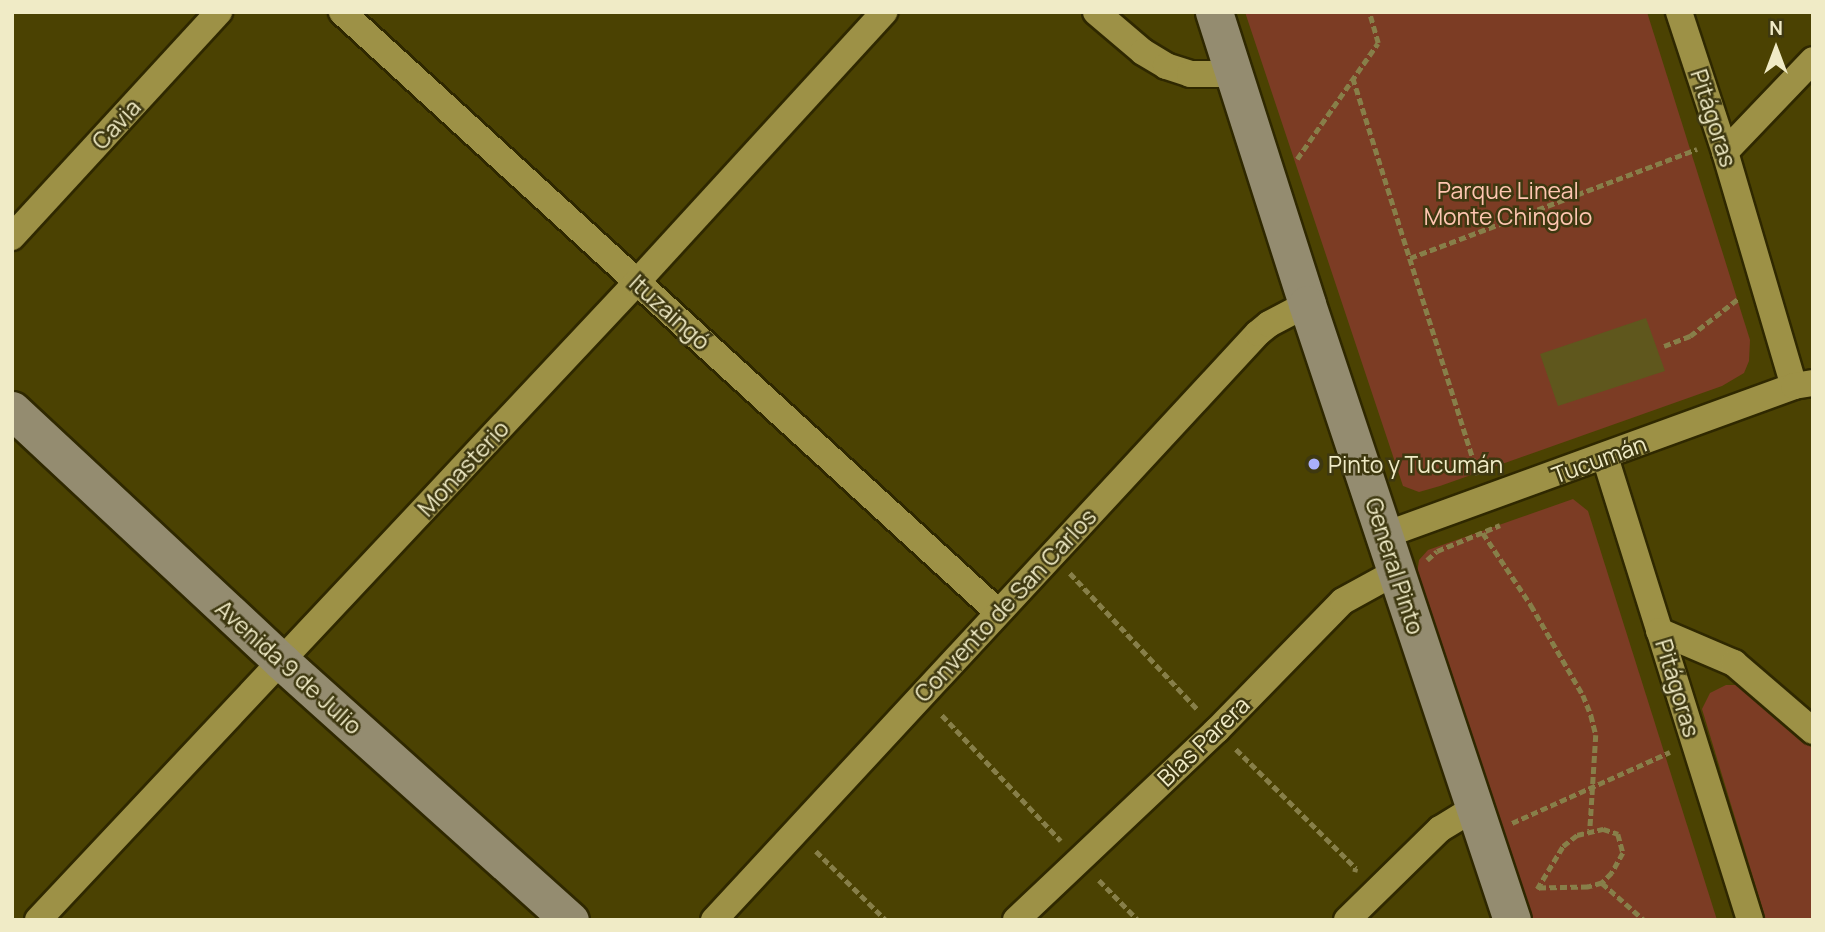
<!DOCTYPE html>
<html>
<head>
<meta charset="utf-8">
<style>
	body { margin:0 }
	#map { position:relative; width:1825px; height:932px; overflow:hidden; background:#4b4202; font-family:Manrope,sans-serif }
	div>[style] { position:absolute }
	.green>* { inset:0; background:#7c3c24 }
	.building>* { inset:0; background:#5f571d }
	.path>* { height:4.5px; margin-top:-2.25px; transform-origin:0; background:repeating-linear-gradient(90deg,#877f49 0 7px,transparent 0 10.5px) }
	.roads { filter:drop-shadow(2px 0 #2f2800) drop-shadow(-2px 0 #2f2800) drop-shadow(0 2px #2f2800) drop-shadow(0 -2px #2f2800) }
	.street>* { height:26px; margin:-13px; padding:0 13px; transform-origin:13px; border-radius:13px; background:#9d9146 }
	.secondary>* { height:37px; margin:-18.5px; padding:0 18.5px; transform-origin:18.5px; border-radius:18.5px; background:#948c70 }
	.dots>* { width:19px; height:19px; translate:-50% -50%; box-sizing:border-box; border:4px solid #3e3810; border-radius:50% }
	span { translate:-50% -50%; white-space:nowrap; text-align:center; line-height:1.15; -webkit-text-stroke:5px #3e3810; paint-order:stroke }
	.street-label { font-size:23px; color:#f0ebc6 }
	.park-label { font-size:23px; color:#fec6b1 }
	.poi-label { font-size:23px; color:#f0ebc6 }
	.left { translate:0 -50%; text-align:left }
	.frame { position:absolute; inset:0; border:14px solid #f0ebc6; pointer-events:none }
	.north { position:absolute; left:1741px; top:14px; width:70px; height:70px; -webkit-text-stroke:5px #3e3810; paint-order:stroke; rotate:0deg; font-size:19px; font-weight:700; line-height:28px; text-align:center; color:#f0ebc6 }
	.north::after { content:''; display:block; margin:auto; width:24px; height:32px; background:#f0ebc6; clip-path:polygon(50% 0,100% 100%,50% 72%,0 100%) }
</style>
</head>
<body>
<div id="map">
	<div class="green">
		<div style="clip-path:polygon(1245px 12px,1647px 12px,1750px 340px,1749px 361px,1744px 373px,1722px 386px,1440px 486px,1419px 492px,1403px 486px)"></div>
		<div style="clip-path:polygon(1573px 499px,1588px 511px,1717px 920px,1528px 920px,1417px 574px,1419px 560px,1428px 550px)"></div>
		<div style="clip-path:polygon(1726px 685px,1741px 685px,1813px 749px,1813px 920px,1766px 920px,1702px 709px,1710px 693px)"></div>
	</div>
	<div class="building">
		<div style="clip-path:polygon(1646px 318px,1665px 371px,1558px 406px,1540px 354px)"></div>
	</div>
	<div class="path">
		<div style="left:1353px;top:78px;width:416px;rotate:72.5deg"></div>
		<div style="left:1297px;top:159px;width:141px;rotate:-55.1deg"></div>
		<div style="left:1378px;top:43px;width:32px;rotate:-106deg"></div>
		<div style="left:1410px;top:258px;width:307px;rotate:-20.8deg"></div>
		<div style="left:1664px;top:346px;width:28px;rotate:-21deg"></div>
		<div style="left:1690px;top:336px;width:62px;rotate:-37.8deg"></div>
		<div style="left:1483px;top:533px;width:87px;rotate:56.3deg"></div>
		<div style="left:1531px;top:605px;width:104px;rotate:60deg"></div>
		<div style="left:1583px;top:695px;width:22px;rotate:68deg"></div>
		<div style="left:1591px;top:715px;width:21px;rotate:76deg"></div>
		<div style="left:1596px;top:735px;width:95px;rotate:93.6deg"></div>
		<div style="left:1427px;top:560px;width:13px;rotate:-42deg"></div>
		<div style="left:1437px;top:551px;width:68px;rotate:-22.4deg"></div>
		<div style="left:1070px;top:573px;width:187px;rotate:46.9deg"></div>
		<div style="left:942px;top:715px;width:173px;rotate:46.6deg"></div>
		<div style="left:1236px;top:749px;width:169px;rotate:44.8deg"></div>
		<div style="left:1356px;top:868px;width:4px;rotate:104deg"></div>
		<div style="left:1512px;top:823px;width:173px;rotate:-24.2deg"></div>
		<div style="left:816px;top:851px;width:98px;rotate:44.6deg"></div>
		<div style="left:1099px;top:880px;width:56px;rotate:45.7deg"></div>
		<div style="left:1602px;top:883px;width:56px;rotate:41.4deg"></div>
		<div style="left:1537px;top:889px;width:50px;rotate:-58.8deg"></div>
		<div style="left:1563px;top:846px;width:18px;rotate:-38deg"></div>
		<div style="left:1577px;top:835px;width:27px;rotate:-13deg"></div>
		<div style="left:1603px;top:829px;width:16px;rotate:18deg"></div>
		<div style="left:1618px;top:834px;width:20px;rotate:75deg"></div>
		<div style="left:1623px;top:853px;width:23px;rotate:119deg"></div>
		<div style="left:1612px;top:873px;width:14px;rotate:135deg"></div>
		<div style="left:1602px;top:883px;width:15px;rotate:164deg"></div>
		<div style="left:1588px;top:887px;width:50px;rotate:178.9deg"></div>
	</div>
	<div class="roads">
		<div class="street">
			<div style="left:342px;top:12px;width:889px;rotate:42.45deg"></div>
			<div style="left:1096px;top:12px;width:62px;rotate:40.4deg"></div>
			<div style="left:1143px;top:52px;width:27px;rotate:31deg"></div>
			<div style="left:1166px;top:66px;width:25px;rotate:18deg"></div>
			<div style="left:1190px;top:74px;width:44px"></div>
			<div style="left:1679px;top:12px;width:147px;rotate:71.8deg"></div>
			<div style="left:1725px;top:152px;width:244px;rotate:73.6deg"></div>
			<div style="left:1725px;top:152px;width:127px;rotate:-46.3deg"></div>
			<div style="left:12px;top:237px;width:306px;rotate:-47.4deg"></div>
			<div style="left:1605px;top:457px;width:485px;rotate:72.6deg"></div>
			<div style="left:1385px;top:535px;width:435px;rotate:-20deg"></div>
			<div style="left:1794px;top:386px;width:19px;rotate:-9deg"></div>
			<div style="left:1659px;top:631px;width:82px;rotate:23.1deg"></div>
			<div style="left:1734px;top:663px;width:104px;rotate:40.7deg"></div>
			<div style="left:38px;top:920px;width:875px;rotate:-46.81deg"></div>
			<div style="left:637px;top:282px;width:366px;rotate:-47.5deg"></div>
			<div style="left:714px;top:920px;width:800px;rotate:-47.18deg"></div>
			<div style="left:1258px;top:333px;width:14px;rotate:-39deg"></div>
			<div style="left:1269px;top:324px;width:43px;rotate:-27.8deg"></div>
			<div style="left:1016px;top:920px;width:277px;rotate:-43.4deg"></div>
			<div style="left:1217px;top:730px;width:180px;rotate:-45.7deg"></div>
			<div style="left:1343px;top:601px;width:60px;rotate:-28.7deg"></div>
			<div style="left:1347px;top:920px;width:130px;rotate:-44.4deg"></div>
			<div style="left:1440px;top:829px;width:42px;rotate:-31.4deg"></div>
		</div>
		<div class="secondary">
			<div style="left:1214px;top:12px;width:306px;rotate:72.3deg"></div>
			<div style="left:1307px;top:304px;width:649px;rotate:71.59deg"></div>
			<div style="left:12px;top:410px;width:369px;rotate:43deg"></div>
			<div style="left:282px;top:662px;width:387px;rotate:41.9deg"></div>
		</div>
	</div>
	<div class="dots">
		<div style="left:1314px;top:464px;background:#aab0fb"></div>
	</div>
	<div class="street-label">
		<span style="left:1714px;top:118px;rotate:72deg">Pitágoras</span>
		<span style="left:116px;top:124px;rotate:-47deg">Cavia</span>
		<span style="left:670px;top:312px;rotate:42deg">Ituzaingó</span>
		<span style="left:1599px;top:459px;rotate:-20deg">Tucumán</span>
		<span style="left:463px;top:468px;rotate:-47deg">Monasterio</span>
		<span style="left:1395px;top:566px;rotate:72deg">General Pinto</span>
		<span style="left:1005px;top:605px;rotate:-47deg">Convento de San Carlos</span>
		<span style="left:289px;top:667px;rotate:42deg">Avenida 9 de Julio</span>
		<span style="left:1678px;top:688px;rotate:73deg">Pitágoras</span>
		<span style="left:1203px;top:741px;rotate:-44deg">Blas Parera</span>
	</div>
	<div class="park-label">
		<span style="left:1508px;top:203px">Parque Lineal<br>Monte Chingolo</span>
	</div>
	<div class="poi-label">
		<span class="left" style="left:1328px;top:464px">Pinto y Tucumán</span>
	</div>
	<div class="frame"></div>
	<div class="north">N</div>
</div>
</body>
</html>
